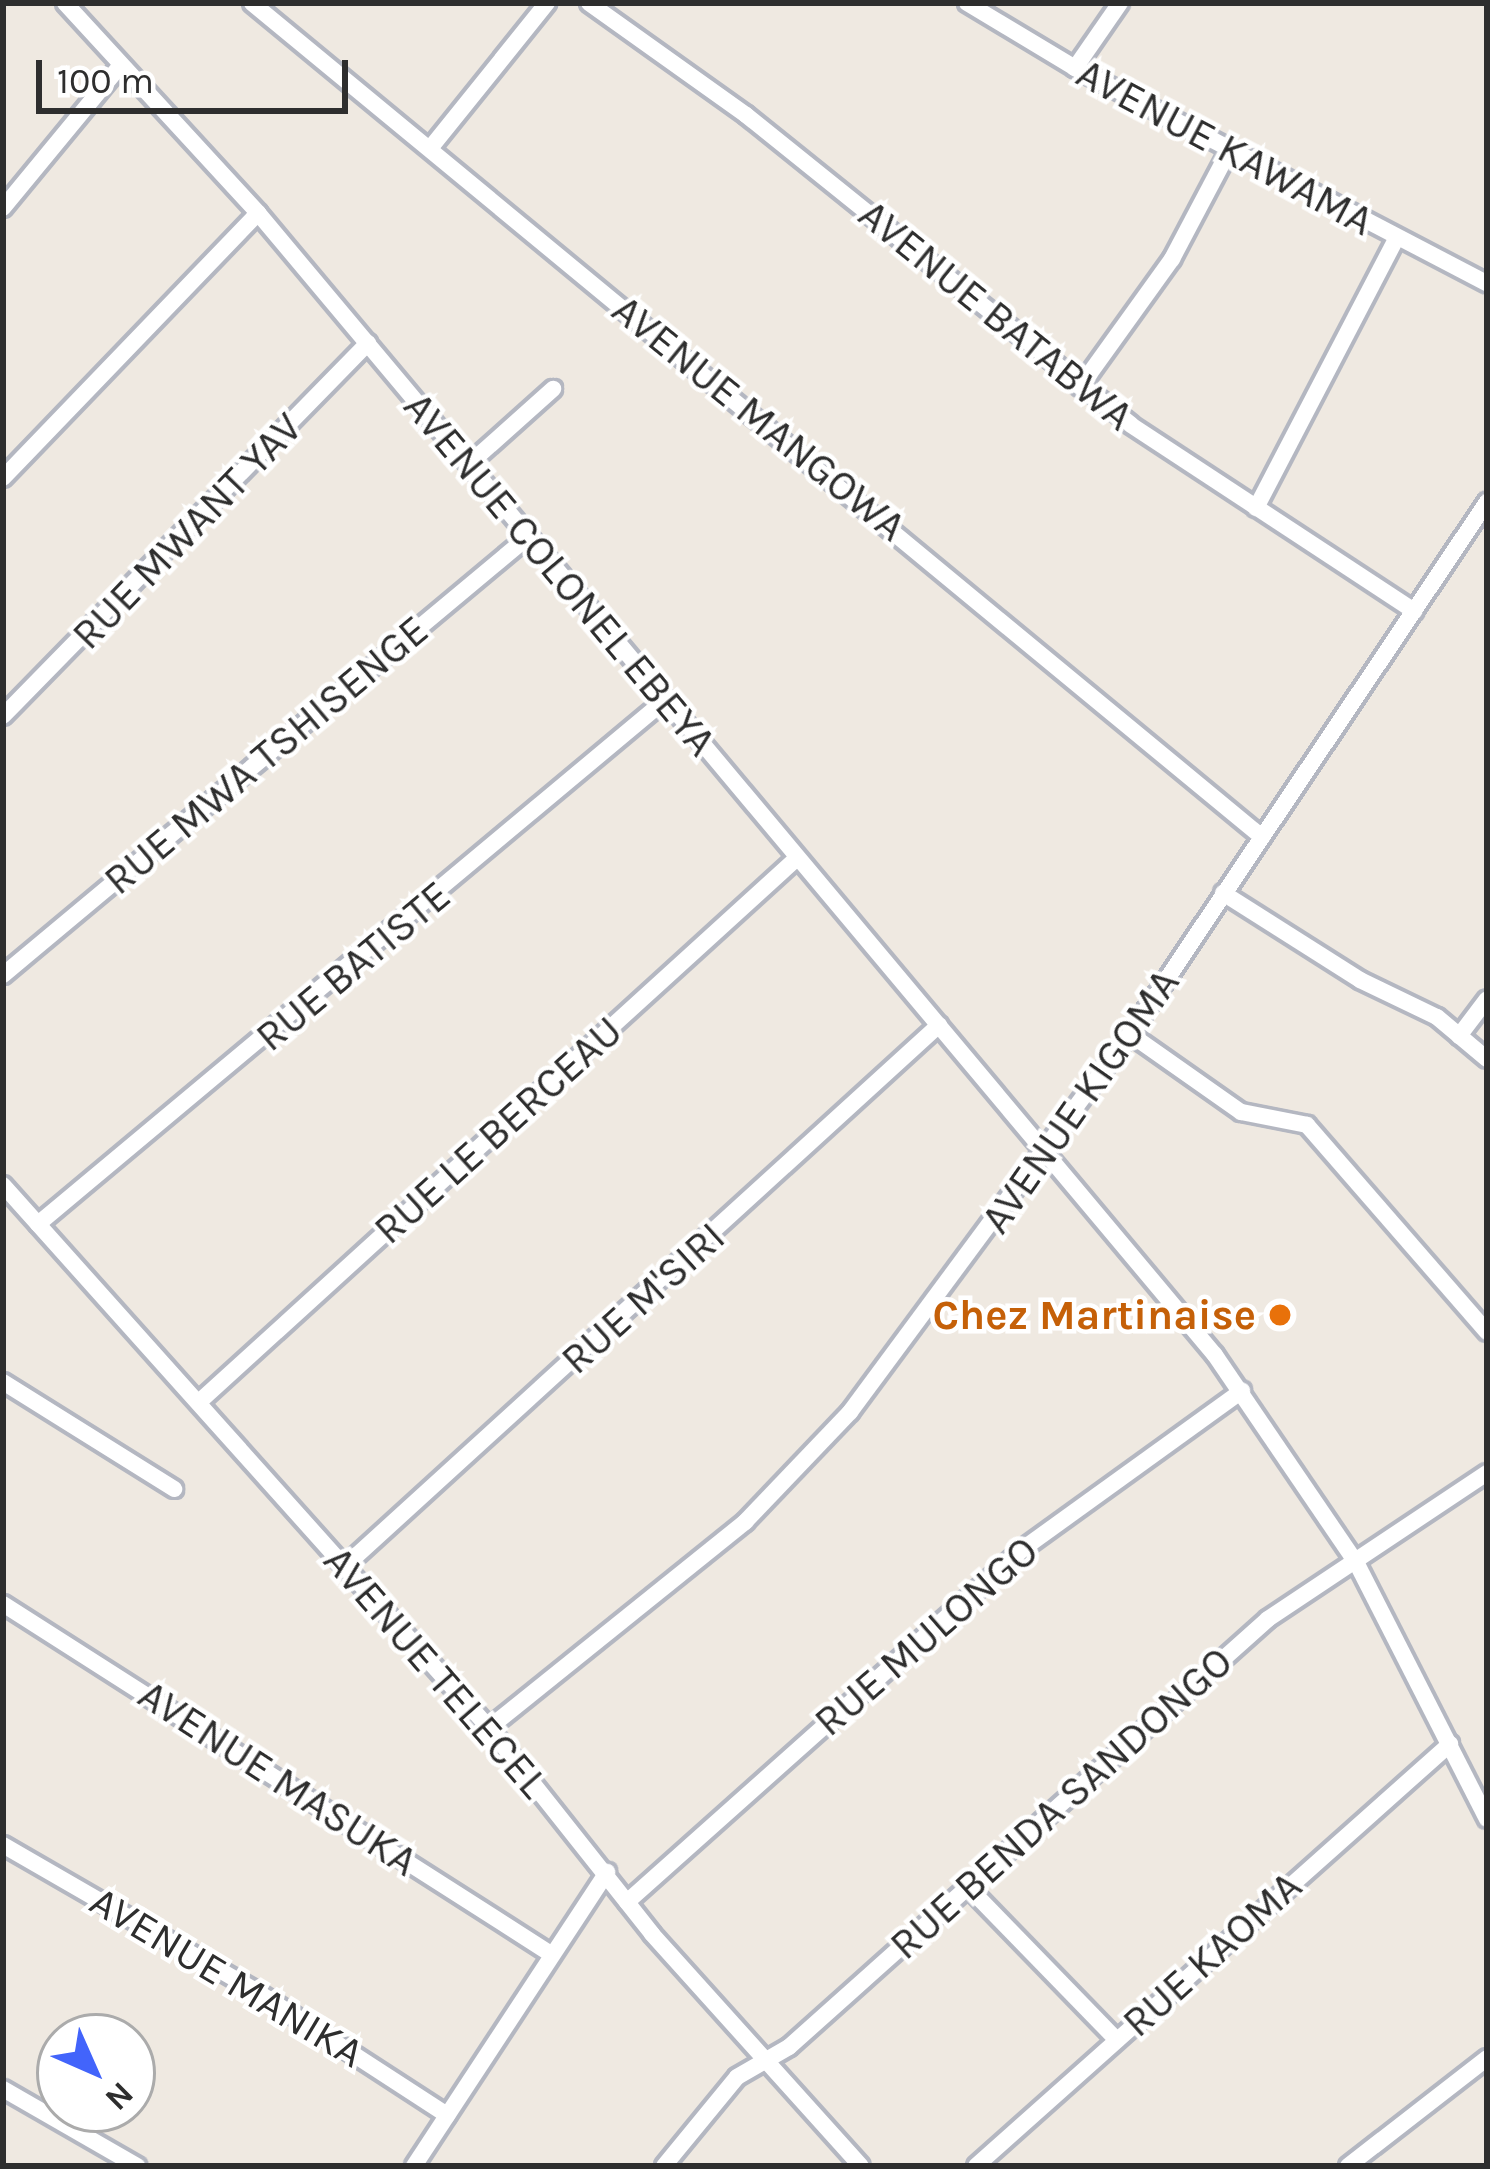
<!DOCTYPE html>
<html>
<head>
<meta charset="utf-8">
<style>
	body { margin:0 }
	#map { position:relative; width:1490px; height:2169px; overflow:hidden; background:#efe9e1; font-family:Karla,sans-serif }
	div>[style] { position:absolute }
	.roads { filter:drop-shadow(3px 0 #b4b7c1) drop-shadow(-3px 0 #b4b7c1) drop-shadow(0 3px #b4b7c1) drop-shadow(0 -3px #b4b7c1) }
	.street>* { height:16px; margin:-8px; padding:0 8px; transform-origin:8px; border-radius:8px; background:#fff }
	.dots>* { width:33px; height:33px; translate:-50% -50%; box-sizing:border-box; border:6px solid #fff; border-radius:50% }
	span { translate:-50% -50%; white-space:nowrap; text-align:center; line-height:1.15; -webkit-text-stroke:9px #fff; paint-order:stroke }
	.street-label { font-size:42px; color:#2e2e2e }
	.food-label { font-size:42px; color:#c56008; font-weight:700 }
	.right { translate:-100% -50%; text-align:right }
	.frame { position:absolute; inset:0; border:6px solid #2e2e2e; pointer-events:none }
	.north { position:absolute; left:36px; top:2013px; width:120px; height:120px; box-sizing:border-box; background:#fff; border:3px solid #ababab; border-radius:50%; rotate:135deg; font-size:33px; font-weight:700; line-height:48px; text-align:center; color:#2e2e2e }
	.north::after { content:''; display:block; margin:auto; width:42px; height:54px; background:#4264fb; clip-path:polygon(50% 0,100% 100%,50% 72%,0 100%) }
	.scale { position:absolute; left:36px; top:60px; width:312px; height:54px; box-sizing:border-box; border:6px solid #2e2e2e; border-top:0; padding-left:15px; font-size:36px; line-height:42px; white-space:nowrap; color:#2e2e2e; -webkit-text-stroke:9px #fff; paint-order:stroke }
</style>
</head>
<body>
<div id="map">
	<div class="roads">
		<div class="street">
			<div style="left:65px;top:3px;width:285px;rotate:47.4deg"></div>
			<div style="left:258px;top:213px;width:1490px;rotate:50.04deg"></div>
			<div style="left:1215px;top:1355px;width:253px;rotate:55.8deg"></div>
			<div style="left:1357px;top:1564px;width:286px;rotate:63deg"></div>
			<div style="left:252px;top:3px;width:1310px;rotate:39.55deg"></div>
			<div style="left:589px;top:3px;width:193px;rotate:35.5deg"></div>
			<div style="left:746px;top:115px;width:494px;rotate:38.8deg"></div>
			<div style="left:1131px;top:425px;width:339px;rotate:33.3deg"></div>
			<div style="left:967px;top:3px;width:126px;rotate:31deg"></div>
			<div style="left:1075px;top:68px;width:465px;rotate:27.6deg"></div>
			<div style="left:1075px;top:68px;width:79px;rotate:-55.3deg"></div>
			<div style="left:432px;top:146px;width:184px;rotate:-51.2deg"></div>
			<div style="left:3px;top:208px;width:185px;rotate:-50.5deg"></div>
			<div style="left:1080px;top:387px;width:158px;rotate:-54.3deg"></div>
			<div style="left:1172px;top:259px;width:122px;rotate:-62.2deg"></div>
			<div style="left:469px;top:464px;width:113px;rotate:-41.8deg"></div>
			<div style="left:3px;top:478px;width:368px;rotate:-46.1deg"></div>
			<div style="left:1256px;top:508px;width:305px;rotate:-62.5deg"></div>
			<div style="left:3px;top:716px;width:522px;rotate:-45.62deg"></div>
			<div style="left:1223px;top:893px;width:162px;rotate:32.4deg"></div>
			<div style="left:1360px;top:980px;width:85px;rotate:25.7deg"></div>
			<div style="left:1437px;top:1017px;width:65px;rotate:40deg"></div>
			<div style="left:3px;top:975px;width:685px;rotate:-39.85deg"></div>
			<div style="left:1130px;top:1034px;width:136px;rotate:35.1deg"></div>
			<div style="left:1241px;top:1112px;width:67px;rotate:11.1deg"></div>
			<div style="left:1307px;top:1125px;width:274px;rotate:49deg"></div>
			<div style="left:1459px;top:1036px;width:46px;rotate:-52.9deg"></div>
			<div style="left:3px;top:1185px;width:729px;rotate:48.17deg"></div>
			<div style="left:489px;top:1728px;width:263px;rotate:51.6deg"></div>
			<div style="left:652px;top:1934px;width:312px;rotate:48deg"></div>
			<div style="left:38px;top:1224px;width:816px;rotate:-39.88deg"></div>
			<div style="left:3px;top:1382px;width:202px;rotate:32deg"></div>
			<div style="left:199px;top:1402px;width:808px;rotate:-42.29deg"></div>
			<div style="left:344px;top:1567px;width:805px;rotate:-42.33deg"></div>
			<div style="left:3px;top:1604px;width:650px;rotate:32.57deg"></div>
			<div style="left:489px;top:1728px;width:329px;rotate:-38.8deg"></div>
			<div style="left:745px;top:1522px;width:152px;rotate:-46.3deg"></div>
			<div style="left:850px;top:1412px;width:470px;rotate:-53.5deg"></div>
			<div style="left:1130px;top:1034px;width:641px;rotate:-56.14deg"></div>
			<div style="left:3px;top:1845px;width:292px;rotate:30deg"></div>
			<div style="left:256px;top:1991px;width:228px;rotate:33deg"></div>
			<div style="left:969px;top:1888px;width:211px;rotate:45.8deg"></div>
			<div style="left:627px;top:1902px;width:532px;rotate:-41.72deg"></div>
			<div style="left:1024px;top:1548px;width:269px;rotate:-35.8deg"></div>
			<div style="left:3px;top:2089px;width:155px;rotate:29.9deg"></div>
			<div style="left:414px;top:2166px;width:352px;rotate:-56.7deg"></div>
			<div style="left:664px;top:2166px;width:115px;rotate:-50.6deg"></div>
			<div style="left:737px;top:2077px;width:60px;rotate:-30deg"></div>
			<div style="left:789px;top:2047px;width:642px;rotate:-41.78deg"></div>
			<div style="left:1268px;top:1619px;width:263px;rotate:-33.7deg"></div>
			<div style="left:976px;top:2166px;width:635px;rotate:-41.68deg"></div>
			<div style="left:1348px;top:2166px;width:176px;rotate:-37.8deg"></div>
		</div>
	</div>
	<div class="dots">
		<div style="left:1280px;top:1315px;background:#e8710a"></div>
	</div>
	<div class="street-label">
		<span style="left:1225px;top:147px;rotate:28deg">AVENUE KAWAMA</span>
		<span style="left:996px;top:315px;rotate:39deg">AVENUE BATABWA</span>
		<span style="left:759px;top:418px;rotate:39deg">AVENUE MANGOWA</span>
		<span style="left:187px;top:531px;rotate:-46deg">RUE MWANT YAV</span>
		<span style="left:560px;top:574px;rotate:50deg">AVENUE COLONEL EBEYA</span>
		<span style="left:266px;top:755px;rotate:-40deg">RUE MWA TSHISENGE</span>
		<span style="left:353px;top:966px;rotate:-40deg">RUE BATISTE</span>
		<span style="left:1080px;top:1101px;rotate:-55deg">AVENUE KIGOMA</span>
		<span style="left:498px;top:1130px;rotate:-42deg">RUE LE BERCEAU</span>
		<span style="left:643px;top:1298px;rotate:-42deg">RUE M'SIRI</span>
		<span style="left:926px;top:1636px;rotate:-41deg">RUE MULONGO</span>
		<span style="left:436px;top:1672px;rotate:49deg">AVENUE TELECEL</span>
		<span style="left:278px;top:1778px;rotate:33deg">AVENUE MASUKA</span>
		<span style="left:1061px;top:1803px;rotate:-42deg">RUE BENDA SANDONGO</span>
		<span style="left:1212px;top:1954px;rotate:-42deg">RUE KAOMA</span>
		<span style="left:227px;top:1977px;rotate:31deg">AVENUE MANIKA</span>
	</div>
	<div class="food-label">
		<span class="right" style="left:1256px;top:1315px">Chez Martinaise</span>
	</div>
	<div class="frame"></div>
	<div class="north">N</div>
	<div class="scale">100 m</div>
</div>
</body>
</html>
